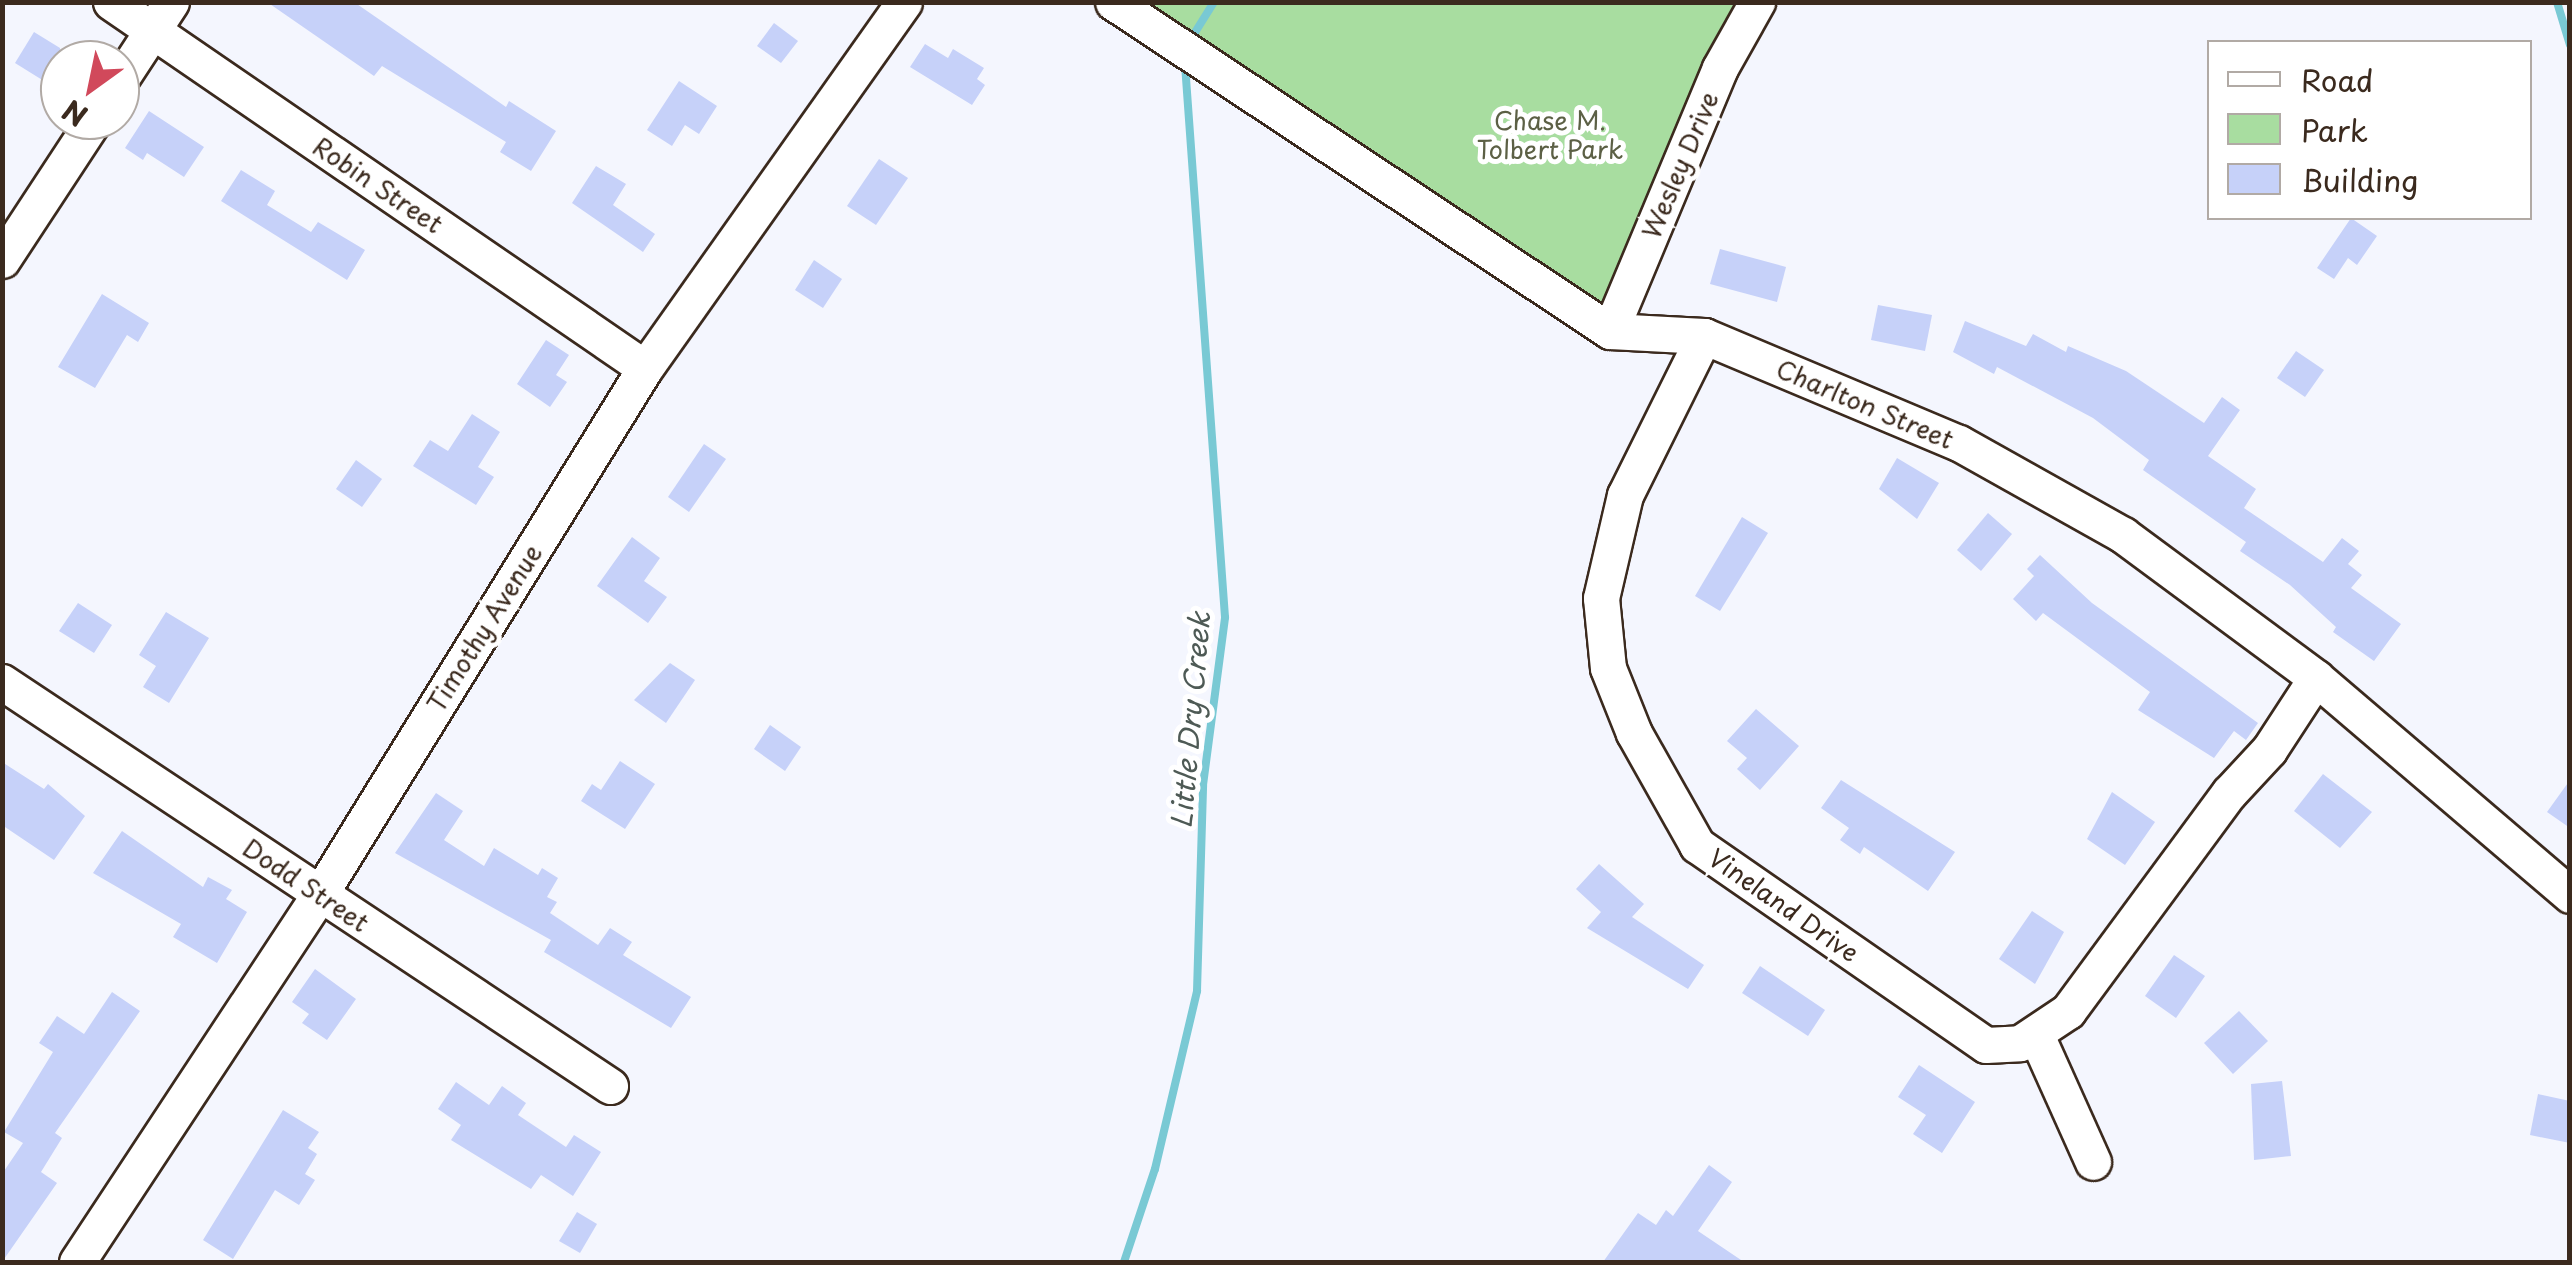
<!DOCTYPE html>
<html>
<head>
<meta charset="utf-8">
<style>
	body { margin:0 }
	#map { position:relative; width:2572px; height:1265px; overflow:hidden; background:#f4f6fe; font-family:"Playpen Sans",sans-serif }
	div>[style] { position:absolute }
	.green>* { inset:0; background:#a8dda0 }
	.stream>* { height:8px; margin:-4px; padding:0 4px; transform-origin:4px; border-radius:4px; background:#79c9d4 }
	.building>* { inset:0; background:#c6d1f9 }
	.roads { filter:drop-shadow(2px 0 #3b2a1e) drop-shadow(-2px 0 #3b2a1e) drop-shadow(0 2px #3b2a1e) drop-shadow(0 -2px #3b2a1e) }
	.minor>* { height:35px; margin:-17.5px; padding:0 17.5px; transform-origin:17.5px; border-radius:17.5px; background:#fff }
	span { translate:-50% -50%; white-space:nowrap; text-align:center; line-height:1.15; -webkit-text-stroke:10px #fff; paint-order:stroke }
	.park-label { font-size:25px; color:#5c6045 }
	.street-label { font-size:25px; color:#3b2a1e }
	.water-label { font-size:28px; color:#4e5a55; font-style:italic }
	.frame { position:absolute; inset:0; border:5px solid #3b2a1e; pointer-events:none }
	.legend { position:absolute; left:2207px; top:40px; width:325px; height:180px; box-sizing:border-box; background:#fff; border:2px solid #b1aaa5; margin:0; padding:12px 18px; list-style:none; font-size:30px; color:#3b2a1e }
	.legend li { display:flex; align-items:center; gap:20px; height:50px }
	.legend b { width:50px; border:2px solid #b1aaa5 }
	.north { position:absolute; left:40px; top:40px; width:100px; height:100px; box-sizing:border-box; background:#fff; border:2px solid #b1aaa5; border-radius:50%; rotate:213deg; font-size:28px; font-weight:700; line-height:40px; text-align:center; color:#3b2a1e }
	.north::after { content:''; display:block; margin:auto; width:35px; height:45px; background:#d1495b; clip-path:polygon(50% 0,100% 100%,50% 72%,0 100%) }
</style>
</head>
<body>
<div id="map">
	<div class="green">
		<div style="clip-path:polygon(1113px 3px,1757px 3px,1610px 331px)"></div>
	</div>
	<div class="stream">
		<div style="left:2557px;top:2px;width:45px;rotate:73.2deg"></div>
		<div style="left:1189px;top:42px;width:47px;rotate:-58deg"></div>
		<div style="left:1124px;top:1262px;width:98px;rotate:-71.6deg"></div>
		<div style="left:1155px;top:1169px;width:183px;rotate:-76.7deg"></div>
		<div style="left:1197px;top:991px;width:206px;rotate:-88.3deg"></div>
		<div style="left:1203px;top:785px;width:169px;rotate:-82.5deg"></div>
		<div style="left:1225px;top:617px;width:553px;rotate:-94.14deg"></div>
	</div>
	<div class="building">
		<div style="clip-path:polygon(267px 2px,354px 2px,506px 107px,509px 101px,556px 131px,531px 171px,500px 152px,506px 142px,382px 66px,374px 76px)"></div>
		<div style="clip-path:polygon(774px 23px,798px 41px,781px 63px,757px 46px)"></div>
		<div style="clip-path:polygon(34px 32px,60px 48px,60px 91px,15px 63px)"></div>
		<div style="clip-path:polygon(925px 44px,948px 58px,953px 49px,984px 68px,977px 79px,985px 85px,972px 105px,910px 67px)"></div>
		<div style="clip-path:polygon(679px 81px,717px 106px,699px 134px,685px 125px,672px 146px,647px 130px)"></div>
		<div style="clip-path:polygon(149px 111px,204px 147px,184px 177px,147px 153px,143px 160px,125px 148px)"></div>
		<div style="clip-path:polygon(879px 159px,908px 178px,876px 225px,847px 206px)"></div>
		<div style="clip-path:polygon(596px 166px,626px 184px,613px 205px,655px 234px,643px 252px,572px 203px)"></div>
		<div style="clip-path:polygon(241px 170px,275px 191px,267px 205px,311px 232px,318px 222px,365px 250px,347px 280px,221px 201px)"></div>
		<div style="clip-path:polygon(2351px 218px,2377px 236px,2357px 265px,2348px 258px,2334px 279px,2317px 268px)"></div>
		<div style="clip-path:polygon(1720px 249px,1786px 267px,1777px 302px,1710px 284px)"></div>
		<div style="clip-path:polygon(814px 260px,842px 279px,823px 308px,795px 290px)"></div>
		<div style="clip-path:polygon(102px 294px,149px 323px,138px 342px,127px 335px,95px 388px,58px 367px)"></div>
		<div style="clip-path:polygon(1878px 305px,1932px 315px,1925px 351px,1871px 340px)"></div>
		<div style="clip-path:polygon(1965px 321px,2026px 346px,2033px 334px,2066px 352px,2068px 346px,2126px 371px,2204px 423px,2222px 397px,2240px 410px,2208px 456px,2256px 489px,2244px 508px,2323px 562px,2342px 538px,2359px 551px,2348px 564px,2362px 575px,2351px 588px,2401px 624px,2374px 661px,2333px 632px,2336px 627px,2290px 585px,2240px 551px,2246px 542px,2143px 470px,2149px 460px,2093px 418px,1997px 367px,1994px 374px,1953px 352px)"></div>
		<div style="clip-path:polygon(546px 340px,569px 355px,556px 375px,567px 382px,550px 407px,517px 384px)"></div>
		<div style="clip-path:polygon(2296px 351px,2324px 370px,2305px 397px,2277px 378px)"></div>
		<div style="clip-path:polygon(472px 414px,500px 432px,478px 467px,494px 477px,476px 505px,413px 466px,430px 440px,448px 451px)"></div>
		<div style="clip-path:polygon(704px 444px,726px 459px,689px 512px,668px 497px)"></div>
		<div style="clip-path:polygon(1897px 458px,1939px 483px,1917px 519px,1879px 489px)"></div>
		<div style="clip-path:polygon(356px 460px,382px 479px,362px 507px,336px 489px)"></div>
		<div style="clip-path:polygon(1988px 513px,2012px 534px,1981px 571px,1957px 550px)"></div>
		<div style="clip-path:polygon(1742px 517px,1768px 533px,1720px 611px,1695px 596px)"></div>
		<div style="clip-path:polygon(632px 537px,660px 558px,644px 581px,667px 597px,648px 623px,597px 586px)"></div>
		<div style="clip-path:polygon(2040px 555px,2092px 603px,2258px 723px,2246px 740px,2234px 731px,2214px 758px,2138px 710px,2150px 692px,2043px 613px,2036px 621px,2013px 599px,2034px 576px,2027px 569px)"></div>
		<div style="clip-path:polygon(78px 603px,112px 625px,94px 653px,59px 631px)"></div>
		<div style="clip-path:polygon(166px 612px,209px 638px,169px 703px,143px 687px,156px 666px,139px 655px)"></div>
		<div style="clip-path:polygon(670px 663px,695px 680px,666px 723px,634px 700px)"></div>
		<div style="clip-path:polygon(1756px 709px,1799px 746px,1760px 790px,1737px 769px,1747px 758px,1727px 741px)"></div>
		<div style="clip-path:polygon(770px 725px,801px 747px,785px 771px,754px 749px)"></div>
		<div style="clip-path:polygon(620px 761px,655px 784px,625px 829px,581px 801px,592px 784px,601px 790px)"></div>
		<div style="clip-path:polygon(2px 762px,44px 789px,48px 784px,85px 816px,54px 860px,2px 825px)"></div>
		<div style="clip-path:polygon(2323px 774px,2372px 812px,2340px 848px,2294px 811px)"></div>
		<div style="clip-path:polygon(1841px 780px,1955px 852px,1928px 891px,1864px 847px,1860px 854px,1840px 840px,1849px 828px,1821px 808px)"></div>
		<div style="clip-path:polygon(2570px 780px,2570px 828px,2547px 812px)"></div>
		<div style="clip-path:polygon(2112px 792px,2155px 822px,2125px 865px,2087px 839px)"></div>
		<div style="clip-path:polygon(436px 793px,463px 811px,444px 840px,484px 866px,494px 848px,538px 875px,542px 868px,558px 878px,547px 897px,557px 902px,550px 913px,598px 945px,610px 928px,632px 942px,623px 955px,691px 997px,671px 1028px,544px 952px,551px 940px,395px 853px)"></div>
		<div style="clip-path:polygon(122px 831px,203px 887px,208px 877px,232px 890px,226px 899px,247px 912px,217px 963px,173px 937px,181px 924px,93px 873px)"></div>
		<div style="clip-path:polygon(1599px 864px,1644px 904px,1632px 917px,1704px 965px,1688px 989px,1587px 928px,1601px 912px,1576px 889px)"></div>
		<div style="clip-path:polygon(2032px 911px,2064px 932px,2035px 984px,1999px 959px)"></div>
		<div style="clip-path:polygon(2174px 955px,2205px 976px,2176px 1018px,2145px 996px)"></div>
		<div style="clip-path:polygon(1760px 966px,1825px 1010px,1808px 1036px,1742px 993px)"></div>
		<div style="clip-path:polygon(315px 969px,356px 999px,327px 1040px,302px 1023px,309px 1014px,292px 1002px)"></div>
		<div style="clip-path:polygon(112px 992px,140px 1011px,55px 1133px,62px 1138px,41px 1172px,57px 1183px,2px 1262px,2px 1174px,23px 1143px,4px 1132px,53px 1052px,39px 1043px,57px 1016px,84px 1034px)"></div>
		<div style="clip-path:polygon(2239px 1011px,2268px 1041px,2233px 1074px,2204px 1043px)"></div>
		<div style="clip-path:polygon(1919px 1065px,1975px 1102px,1942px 1153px,1913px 1134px,1926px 1115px,1898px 1097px)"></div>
		<div style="clip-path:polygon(2282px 1081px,2291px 1156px,2254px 1160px,2251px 1084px)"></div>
		<div style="clip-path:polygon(456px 1082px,489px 1105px,502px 1086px,526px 1103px,518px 1115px,566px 1147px,574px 1135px,601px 1152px,573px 1196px,541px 1175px,531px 1189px,451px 1140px,461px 1125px,438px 1109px)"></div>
		<div style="clip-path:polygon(2538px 1094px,2570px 1101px,2570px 1143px,2530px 1135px)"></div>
		<div style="clip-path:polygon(283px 1110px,319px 1132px,308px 1148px,317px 1154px,305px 1174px,315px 1180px,299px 1205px,275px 1190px,233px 1259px,203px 1240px)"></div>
		<div style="clip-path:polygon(1709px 1165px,1732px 1182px,1698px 1231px,1744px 1262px,1603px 1262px,1638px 1213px,1656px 1225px,1666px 1210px,1673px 1216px)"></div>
		<div style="clip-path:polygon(577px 1212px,597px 1224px,580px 1253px,559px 1241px)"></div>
	</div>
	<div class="roads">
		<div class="minor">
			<div style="left:111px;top:2px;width:647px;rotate:34.43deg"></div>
			<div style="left:1113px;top:2px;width:596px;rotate:33.5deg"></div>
			<div style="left:1610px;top:331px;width:94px;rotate:3deg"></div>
			<div style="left:1704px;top:336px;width:277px;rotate:22.8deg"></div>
			<div style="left:1959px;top:443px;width:188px;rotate:29.3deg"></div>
			<div style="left:2123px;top:535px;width:240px;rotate:36.5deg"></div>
			<div style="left:2316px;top:678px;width:334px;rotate:40.5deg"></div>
			<div style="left:120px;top:80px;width:93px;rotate:-56.8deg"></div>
			<div style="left:2px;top:260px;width:168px;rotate:-56.7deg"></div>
			<div style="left:1610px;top:331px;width:285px;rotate:-67.3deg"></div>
			<div style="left:1720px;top:68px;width:76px;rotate:-60.7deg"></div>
			<div style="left:1704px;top:336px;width:178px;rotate:116.4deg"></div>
			<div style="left:1625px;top:495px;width:106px;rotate:103.1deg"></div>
			<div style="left:1601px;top:598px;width:70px;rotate:84.3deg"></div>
			<div style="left:1608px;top:668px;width:70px;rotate:68.2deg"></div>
			<div style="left:1634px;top:733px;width:129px;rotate:60.6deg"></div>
			<div style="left:1697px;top:845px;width:351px;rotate:34.7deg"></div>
			<div style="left:1986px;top:1045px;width:34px;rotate:-3deg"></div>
			<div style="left:2020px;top:1043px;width:58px;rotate:-33.7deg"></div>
			<div style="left:2068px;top:1011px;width:271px;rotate:-53.6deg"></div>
			<div style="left:2229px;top:793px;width:59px;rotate:-47.1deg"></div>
			<div style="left:2269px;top:750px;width:86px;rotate:-56.9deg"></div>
			<div style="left:2px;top:682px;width:730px;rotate:33.6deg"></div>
			<div style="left:2036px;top:1035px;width:139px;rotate:65.8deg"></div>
			<div style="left:77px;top:1262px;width:441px;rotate:-56.6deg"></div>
			<div style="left:320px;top:894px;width:618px;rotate:-58.29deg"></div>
			<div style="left:645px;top:368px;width:448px;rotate:-54.7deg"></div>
		</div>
	</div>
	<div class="park-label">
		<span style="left:1550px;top:135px">Chase M.<br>Tolbert Park</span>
	</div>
	<div class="street-label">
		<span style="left:1680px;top:165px;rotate:-67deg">Wesley Drive</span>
		<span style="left:378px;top:185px;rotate:34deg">Robin Street</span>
		<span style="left:1865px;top:404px;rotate:23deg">Charlton Street</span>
		<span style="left:484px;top:628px;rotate:-58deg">Timothy Avenue</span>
		<span style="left:306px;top:885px;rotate:34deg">Dodd Street</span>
		<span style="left:1784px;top:905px;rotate:35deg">Vineland Drive</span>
	</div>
	<div class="water-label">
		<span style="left:1190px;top:720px;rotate:-85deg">Little Dry Creek</span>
	</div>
	<div class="frame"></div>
	<ul class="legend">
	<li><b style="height:12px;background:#fff"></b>Road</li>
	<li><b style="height:28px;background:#a8dda0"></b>Park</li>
	<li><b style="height:28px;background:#c6d1f9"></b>Building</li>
	</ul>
	<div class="north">N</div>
</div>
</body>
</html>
